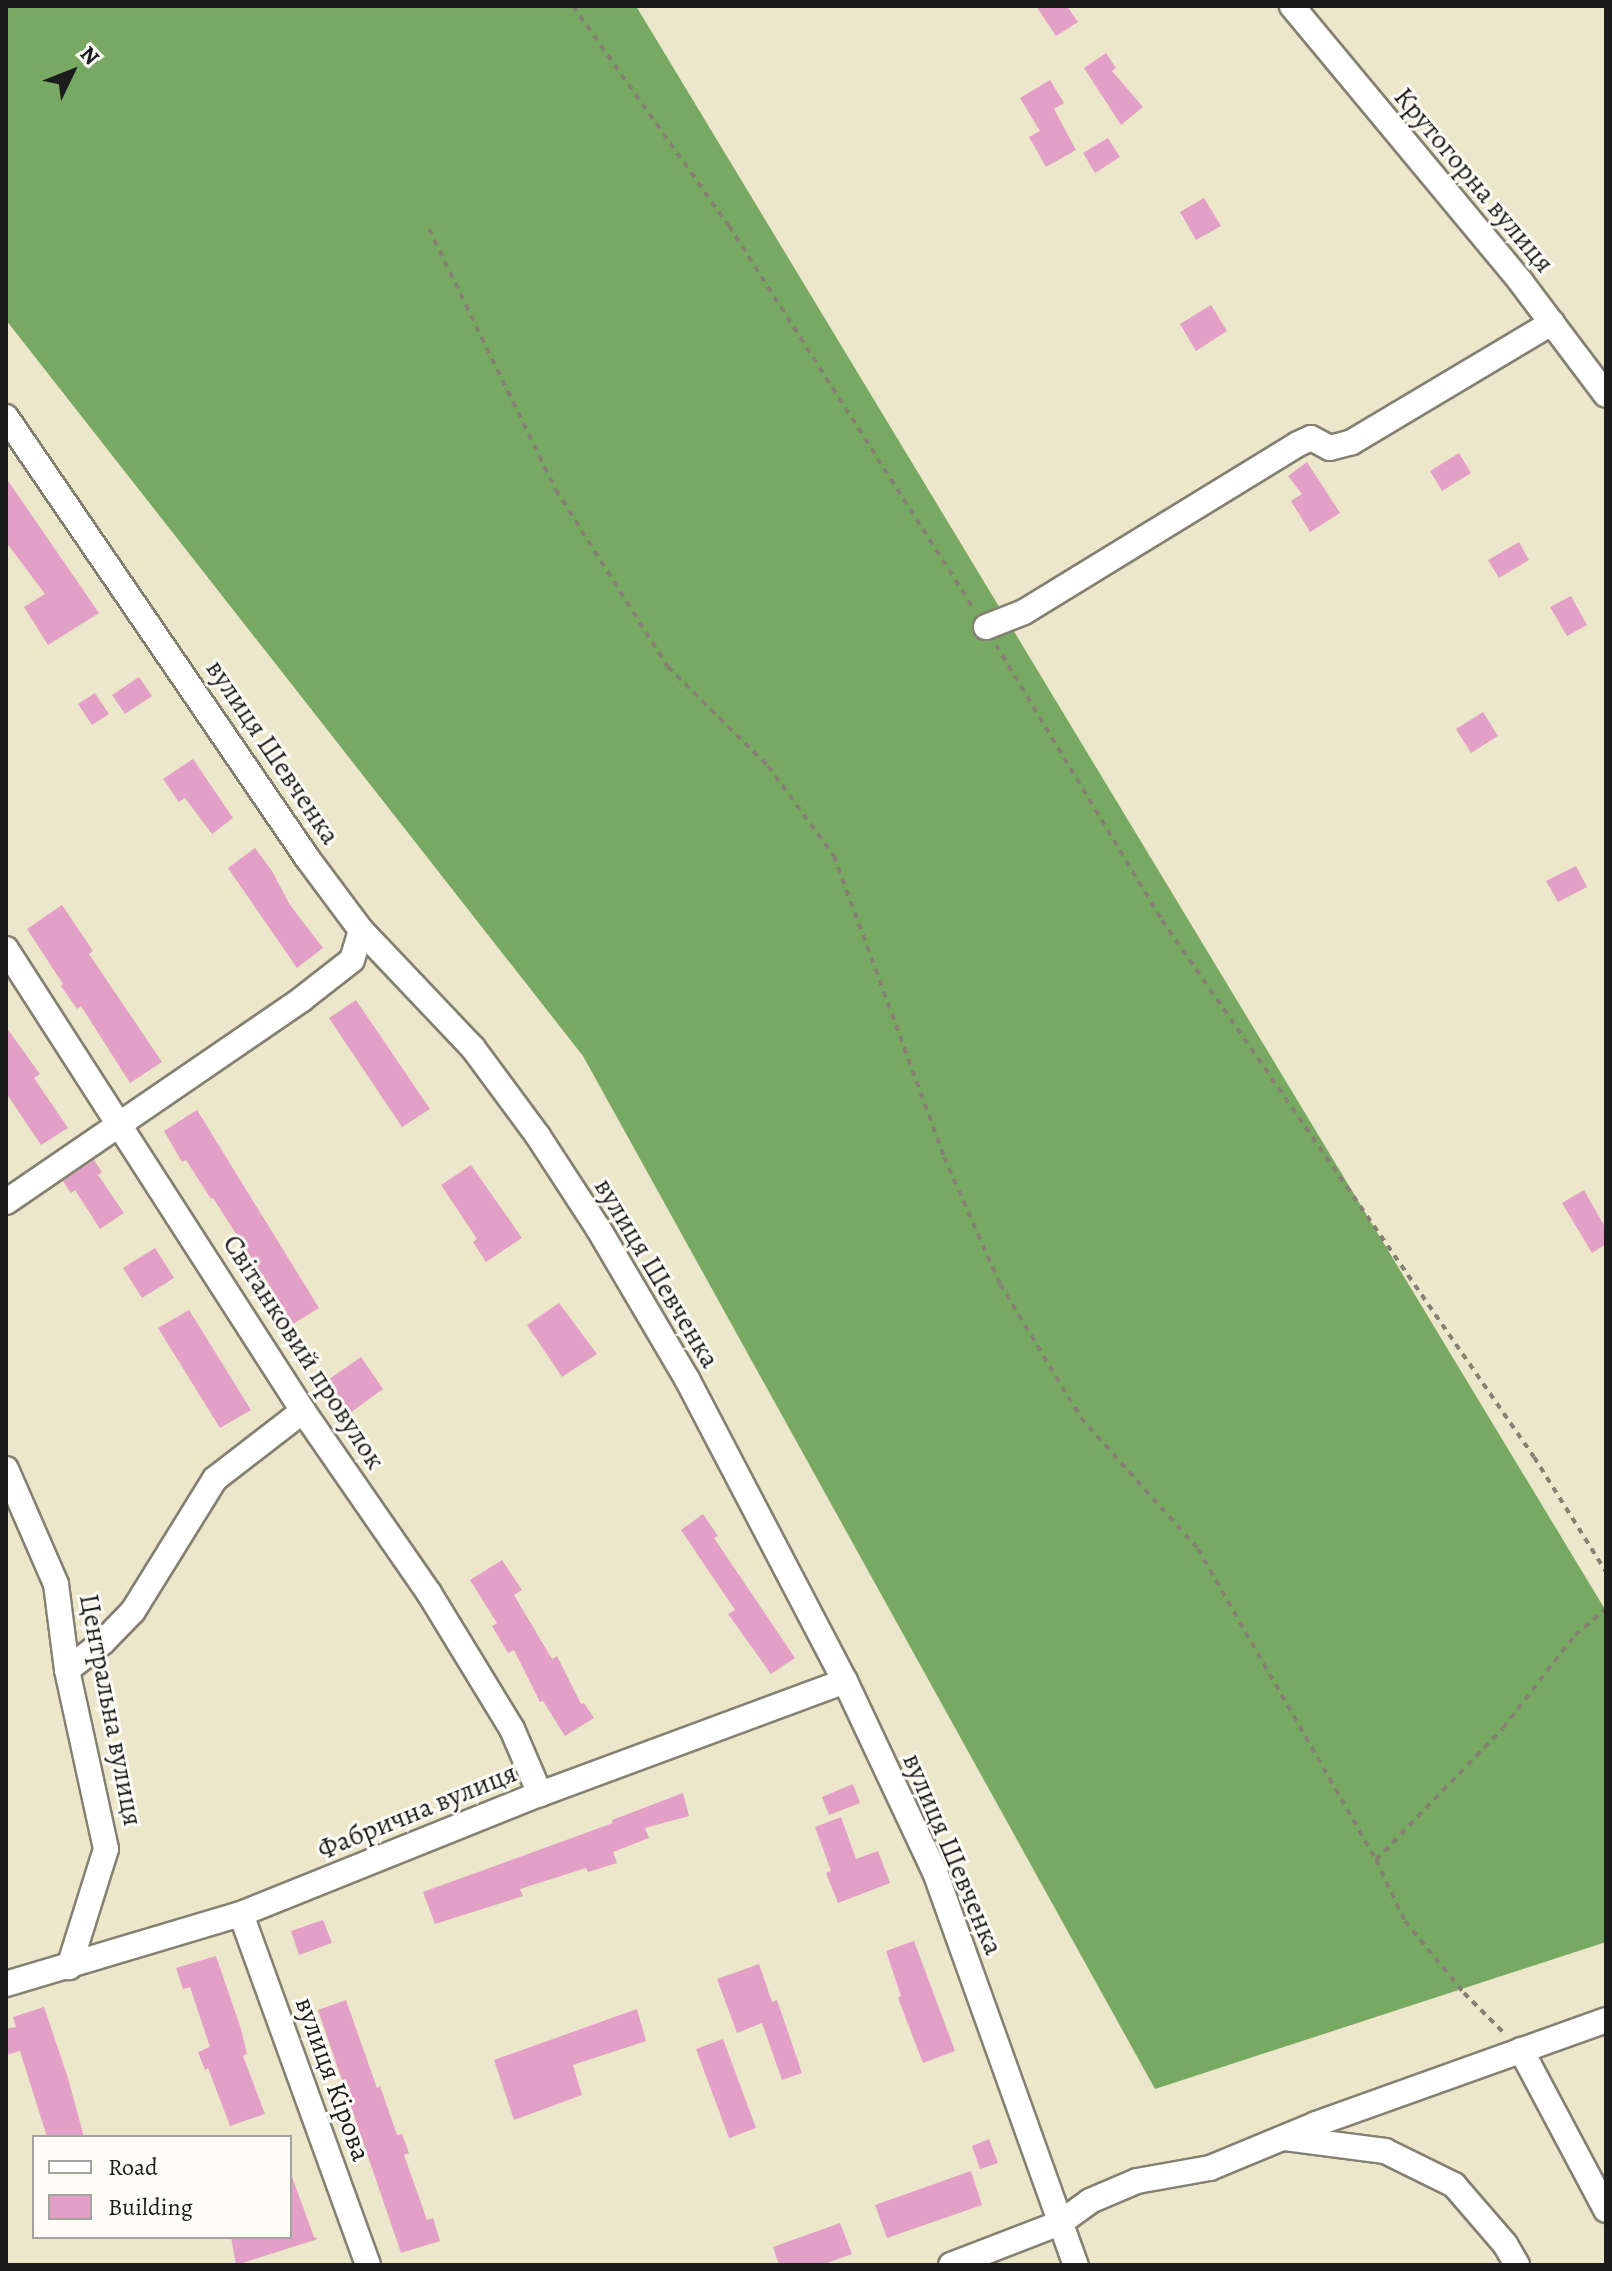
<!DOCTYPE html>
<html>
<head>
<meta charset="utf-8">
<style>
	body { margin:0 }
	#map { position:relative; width:1612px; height:2271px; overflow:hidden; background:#ece6ca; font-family:Alegreya,serif }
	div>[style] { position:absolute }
	.forest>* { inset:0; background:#78a963 }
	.building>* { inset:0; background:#e3a0c7 }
	.path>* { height:4px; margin-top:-2px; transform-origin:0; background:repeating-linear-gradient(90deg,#848173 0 6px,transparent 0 12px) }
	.roads { filter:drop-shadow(2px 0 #848173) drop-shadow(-2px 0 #848173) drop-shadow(0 2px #848173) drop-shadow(0 -2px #848173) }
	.minor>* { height:24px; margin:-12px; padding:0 12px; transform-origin:12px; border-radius:12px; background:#fff }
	span { translate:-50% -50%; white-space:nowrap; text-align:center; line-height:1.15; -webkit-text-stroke:6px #fdfcf7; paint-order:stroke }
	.street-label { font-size:28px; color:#1c1c1c }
	.frame { position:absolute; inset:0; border:8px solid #1c1c1c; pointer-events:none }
	.legend { position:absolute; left:32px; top:2135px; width:260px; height:104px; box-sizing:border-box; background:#fdfcf7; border:2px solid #a3a29f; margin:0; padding:10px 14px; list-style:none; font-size:24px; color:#1c1c1c }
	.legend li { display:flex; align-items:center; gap:16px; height:40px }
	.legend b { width:40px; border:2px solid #a3a29f }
	.north { position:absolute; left:32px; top:32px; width:80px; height:80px; -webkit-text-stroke:6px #fdfcf7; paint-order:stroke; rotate:47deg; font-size:22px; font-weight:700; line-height:32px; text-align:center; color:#1c1c1c }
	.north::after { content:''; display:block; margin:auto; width:28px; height:36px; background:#1c1c1c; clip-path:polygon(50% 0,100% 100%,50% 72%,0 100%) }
</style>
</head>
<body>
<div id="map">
	<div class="forest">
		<div style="clip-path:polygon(6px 6px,636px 6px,1606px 1611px,1606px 1942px,1155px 2089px,583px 1056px,6px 320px)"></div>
	</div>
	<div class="building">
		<div style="clip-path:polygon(1036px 6px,1067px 6px,1078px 22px,1056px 36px)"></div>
		<div style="clip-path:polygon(1106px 53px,1116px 68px,1112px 71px,1143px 107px,1121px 125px,1084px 68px)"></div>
		<div style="clip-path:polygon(1050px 80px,1064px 103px,1054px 109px,1076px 150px,1046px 167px,1029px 137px,1040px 131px,1020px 98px)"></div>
		<div style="clip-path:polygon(1108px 138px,1120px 157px,1095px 173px,1083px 153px)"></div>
		<div style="clip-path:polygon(1204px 198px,1221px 226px,1196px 240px,1180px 212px)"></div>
		<div style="clip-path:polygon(1211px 305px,1227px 331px,1196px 351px,1180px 324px)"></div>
		<div style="clip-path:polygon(1459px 453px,1471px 473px,1442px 491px,1430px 471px)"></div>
		<div style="clip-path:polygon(1307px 462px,1340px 513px,1310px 532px,1291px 501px,1302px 494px,1288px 476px)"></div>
		<div style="clip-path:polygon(6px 478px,99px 613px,48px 645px,24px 607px,45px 594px,6px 542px)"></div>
		<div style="clip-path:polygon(1519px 542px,1529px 560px,1499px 578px,1488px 560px)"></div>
		<div style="clip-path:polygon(1571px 596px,1587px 625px,1567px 636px,1550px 607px)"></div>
		<div style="clip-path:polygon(139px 677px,152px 696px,125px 714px,112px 695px)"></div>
		<div style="clip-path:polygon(95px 693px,109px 714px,92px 725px,78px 704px)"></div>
		<div style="clip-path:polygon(1483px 712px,1498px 736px,1471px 753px,1456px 729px)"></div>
		<div style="clip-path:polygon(193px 759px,233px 818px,212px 834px,185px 798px,179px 802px,163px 779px)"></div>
		<div style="clip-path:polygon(255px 848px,272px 871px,290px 905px,323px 948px,297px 968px,228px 868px)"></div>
		<div style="clip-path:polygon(1576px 866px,1587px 887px,1558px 902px,1546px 881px)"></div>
		<div style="clip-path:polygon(62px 905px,93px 951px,89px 954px,162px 1062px,130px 1083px,81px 1006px,77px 1009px,61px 986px,63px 984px,27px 929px)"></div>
		<div style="clip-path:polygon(356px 1000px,430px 1109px,402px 1127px,329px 1018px)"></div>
		<div style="clip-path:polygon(6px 1027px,40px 1074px,34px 1078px,68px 1128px,41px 1145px,6px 1093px)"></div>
		<div style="clip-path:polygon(197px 1110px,319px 1308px,293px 1324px,263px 1275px,260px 1277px,251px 1262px,253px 1260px,213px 1198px,211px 1199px,186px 1160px,182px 1162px,164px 1131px)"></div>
		<div style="clip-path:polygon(94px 1160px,102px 1172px,98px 1175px,124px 1213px,100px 1229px,75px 1190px,71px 1193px,63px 1181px)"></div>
		<div style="clip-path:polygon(471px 1165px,522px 1238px,486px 1262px,473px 1242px,477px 1239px,441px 1185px)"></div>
		<div style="clip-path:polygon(1584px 1190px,1606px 1229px,1606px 1244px,1592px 1253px,1562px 1203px)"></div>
		<div style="clip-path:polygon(155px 1248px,174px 1278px,142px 1298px,123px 1268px)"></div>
		<div style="clip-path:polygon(559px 1303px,597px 1354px,562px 1377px,527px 1325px)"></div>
		<div style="clip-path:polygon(189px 1310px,251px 1410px,220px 1428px,158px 1328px)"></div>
		<div style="clip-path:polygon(361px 1357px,383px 1389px,350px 1413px,328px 1380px)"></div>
		<div style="clip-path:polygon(703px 1514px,718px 1536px,714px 1538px,795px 1658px,771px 1674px,728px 1614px,735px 1610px,681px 1530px)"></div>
		<div style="clip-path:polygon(502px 1560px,522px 1590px,514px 1595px,552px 1659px,557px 1656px,581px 1704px,584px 1703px,594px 1718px,565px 1736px,543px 1701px,540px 1702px,514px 1650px,508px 1653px,492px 1626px,497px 1623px,470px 1580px)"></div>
		<div style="clip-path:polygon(853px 1784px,860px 1803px,829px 1815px,822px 1797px)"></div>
		<div style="clip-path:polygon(683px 1793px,689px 1816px,645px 1828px,649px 1838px,613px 1852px,617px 1863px,588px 1872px,586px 1868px,520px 1889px,523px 1896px,435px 1924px,423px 1892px,613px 1823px,612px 1820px)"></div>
		<div style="clip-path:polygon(841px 1817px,856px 1859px,878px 1851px,890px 1883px,838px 1903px,826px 1873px,831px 1871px,815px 1827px)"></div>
		<div style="clip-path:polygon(323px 1920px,332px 1943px,299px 1955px,291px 1931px)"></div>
		<div style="clip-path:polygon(914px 1941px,955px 2051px,923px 2063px,898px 1998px,901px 1996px,886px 1951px)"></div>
		<div style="clip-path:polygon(216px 1956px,241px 2029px,247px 2054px,243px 2056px,265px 2114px,230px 2126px,208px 2068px,205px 2070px,198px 2052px,210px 2047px,190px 1987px,183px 1989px,176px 1968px)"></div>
		<div style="clip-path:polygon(759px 1964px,772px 2002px,777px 2000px,802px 2073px,782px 2080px,762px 2023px,737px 2033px,717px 1979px)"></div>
		<div style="clip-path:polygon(346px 2000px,377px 2088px,380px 2086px,397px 2135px,402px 2134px,409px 2153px,404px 2155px,427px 2220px,433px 2218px,440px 2241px,401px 2253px,318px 2010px)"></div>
		<div style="clip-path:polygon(44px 2007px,68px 2078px,84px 2137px,47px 2137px,20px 2051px,6px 2055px,6px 2029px,16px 2027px,13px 2017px)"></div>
		<div style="clip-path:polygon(637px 2009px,646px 2041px,573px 2065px,582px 2095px,514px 2120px,494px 2060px)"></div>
		<div style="clip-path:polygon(723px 2039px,756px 2128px,729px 2138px,696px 2049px)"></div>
		<div style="clip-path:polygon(989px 2139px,998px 2163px,980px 2169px,972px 2146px)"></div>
		<div style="clip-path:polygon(971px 2171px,982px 2205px,887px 2238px,875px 2205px)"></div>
		<div style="clip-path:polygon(292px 2177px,314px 2237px,318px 2239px,236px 2265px,231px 2237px,290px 2237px)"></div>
		<div style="clip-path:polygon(840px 2223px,852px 2254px,821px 2265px,779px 2265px,773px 2247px)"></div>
	</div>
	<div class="path">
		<div style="left:573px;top:6px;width:270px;rotate:54.7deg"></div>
		<div style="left:729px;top:226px;width:456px;rotate:57.4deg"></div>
		<div style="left:429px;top:229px;width:290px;rotate:64.1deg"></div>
		<div style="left:556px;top:490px;width:209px;rotate:57.7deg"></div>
		<div style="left:668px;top:667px;width:141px;rotate:44.7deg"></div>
		<div style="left:768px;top:766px;width:112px;rotate:53.7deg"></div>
		<div style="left:834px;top:856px;width:320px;rotate:69.9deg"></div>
		<div style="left:944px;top:1157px;width:139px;rotate:66.2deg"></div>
		<div style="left:1000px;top:1284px;width:157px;rotate:58.8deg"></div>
		<div style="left:1081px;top:1418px;width:176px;rotate:48.2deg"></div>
		<div style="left:1198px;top:1549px;width:358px;rotate:60.2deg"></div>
		<div style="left:1376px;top:1860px;width:68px;rotate:64.6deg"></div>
		<div style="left:1405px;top:1921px;width:93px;rotate:50.7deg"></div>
		<div style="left:1464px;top:1993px;width:55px;rotate:45deg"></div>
		<div style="left:996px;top:645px;width:321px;rotate:58.9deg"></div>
		<div style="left:1162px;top:920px;width:653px;rotate:55.29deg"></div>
		<div style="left:1534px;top:1457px;width:136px;rotate:57.9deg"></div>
		<div style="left:1376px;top:1860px;width:183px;rotate:-46.1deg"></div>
		<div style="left:1503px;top:1728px;width:118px;rotate:-52.3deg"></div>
		<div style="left:1575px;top:1635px;width:40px;rotate:-40deg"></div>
	</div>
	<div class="roads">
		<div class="minor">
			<div style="left:1292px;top:6px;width:359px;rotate:50.3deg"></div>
			<div style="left:1521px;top:282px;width:141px;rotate:53deg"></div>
			<div style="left:6px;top:417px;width:535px;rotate:55.66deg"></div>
			<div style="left:308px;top:859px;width:89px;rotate:53.3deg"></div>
			<div style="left:361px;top:930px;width:163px;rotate:46.5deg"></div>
			<div style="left:473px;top:1048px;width:109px;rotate:53.5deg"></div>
			<div style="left:538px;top:1136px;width:110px;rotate:56.9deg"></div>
			<div style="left:598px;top:1228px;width:175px;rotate:59.5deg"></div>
			<div style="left:687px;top:1379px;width:341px;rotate:62.4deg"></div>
			<div style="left:845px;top:1681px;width:211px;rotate:64.8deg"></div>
			<div style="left:935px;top:1872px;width:418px;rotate:70.3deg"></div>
			<div style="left:986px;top:627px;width:41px;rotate:-21.5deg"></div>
			<div style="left:1024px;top:612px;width:321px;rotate:-31.5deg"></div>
			<div style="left:1298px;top:444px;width:14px;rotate:-25deg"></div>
			<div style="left:1311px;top:438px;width:21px;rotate:28deg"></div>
			<div style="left:1330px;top:448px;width:23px;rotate:-15deg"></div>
			<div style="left:1352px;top:442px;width:233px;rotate:-30.8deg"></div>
			<div style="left:6px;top:949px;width:549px;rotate:57.26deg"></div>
			<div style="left:303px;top:1411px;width:221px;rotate:55.3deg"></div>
			<div style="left:429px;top:1593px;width:159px;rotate:58.6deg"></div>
			<div style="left:512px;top:1729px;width:71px;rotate:66.7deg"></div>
			<div style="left:6px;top:1202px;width:359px;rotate:-34.4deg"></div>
			<div style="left:302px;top:999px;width:63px;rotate:-38deg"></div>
			<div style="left:352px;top:960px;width:31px;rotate:-73deg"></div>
			<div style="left:6px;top:1469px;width:125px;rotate:66.5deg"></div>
			<div style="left:56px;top:1584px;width:87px;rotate:82.7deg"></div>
			<div style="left:67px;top:1670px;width:183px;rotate:77.7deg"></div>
			<div style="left:106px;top:1849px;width:124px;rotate:107.4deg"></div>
			<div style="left:67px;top:1670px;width:46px;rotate:-37.9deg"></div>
			<div style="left:103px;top:1642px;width:43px;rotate:-45.9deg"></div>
			<div style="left:133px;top:1611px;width:155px;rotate:-58.2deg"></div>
			<div style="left:215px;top:1479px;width:111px;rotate:-37.7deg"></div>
			<div style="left:241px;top:1914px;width:373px;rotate:70.1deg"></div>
			<div style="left:6px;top:1984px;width:245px;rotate:-16.6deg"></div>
			<div style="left:241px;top:1914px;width:322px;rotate:-21.9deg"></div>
			<div style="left:540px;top:1794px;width:325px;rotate:-20.3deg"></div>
			<div style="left:1521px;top:2050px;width:181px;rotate:62deg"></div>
			<div style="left:1285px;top:2138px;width:101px;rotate:7.4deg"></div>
			<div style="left:1385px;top:2151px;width:77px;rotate:26.2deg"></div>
			<div style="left:1454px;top:2185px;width:78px;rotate:49.2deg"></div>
			<div style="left:1505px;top:2244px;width:24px;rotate:60deg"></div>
			<div style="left:951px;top:2265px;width:117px;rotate:-21.1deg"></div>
			<div style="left:1060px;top:2223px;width:37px;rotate:-36deg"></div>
			<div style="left:1090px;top:2201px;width:51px;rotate:-23.1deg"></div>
			<div style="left:1137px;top:2181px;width:74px;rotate:-10.1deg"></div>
			<div style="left:1210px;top:2168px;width:115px;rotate:-22.5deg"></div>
			<div style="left:1316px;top:2124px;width:308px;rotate:-19.7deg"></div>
		</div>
	</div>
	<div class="street-label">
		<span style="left:1474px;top:180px;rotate:50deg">Крутогорна вулиця</span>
		<span style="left:273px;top:752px;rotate:56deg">вулиця Шевченка</span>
		<span style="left:657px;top:1273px;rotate:59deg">вулиця Шевченка</span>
		<span style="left:304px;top:1352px;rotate:57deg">Світанковий провулок</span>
		<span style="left:111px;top:1710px;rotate:79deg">Центральна вулиця</span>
		<span style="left:417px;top:1811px;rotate:-22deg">Фабрична вулиця</span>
		<span style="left:953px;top:1854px;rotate:67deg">вулиця Шевченка</span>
		<span style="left:333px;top:2079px;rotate:70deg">вулиця Кірова</span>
	</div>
	<div class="frame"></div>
	<ul class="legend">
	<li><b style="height:10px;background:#fff"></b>Road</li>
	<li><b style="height:22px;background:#e3a0c7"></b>Building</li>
	</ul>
	<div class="north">N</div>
</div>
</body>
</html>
